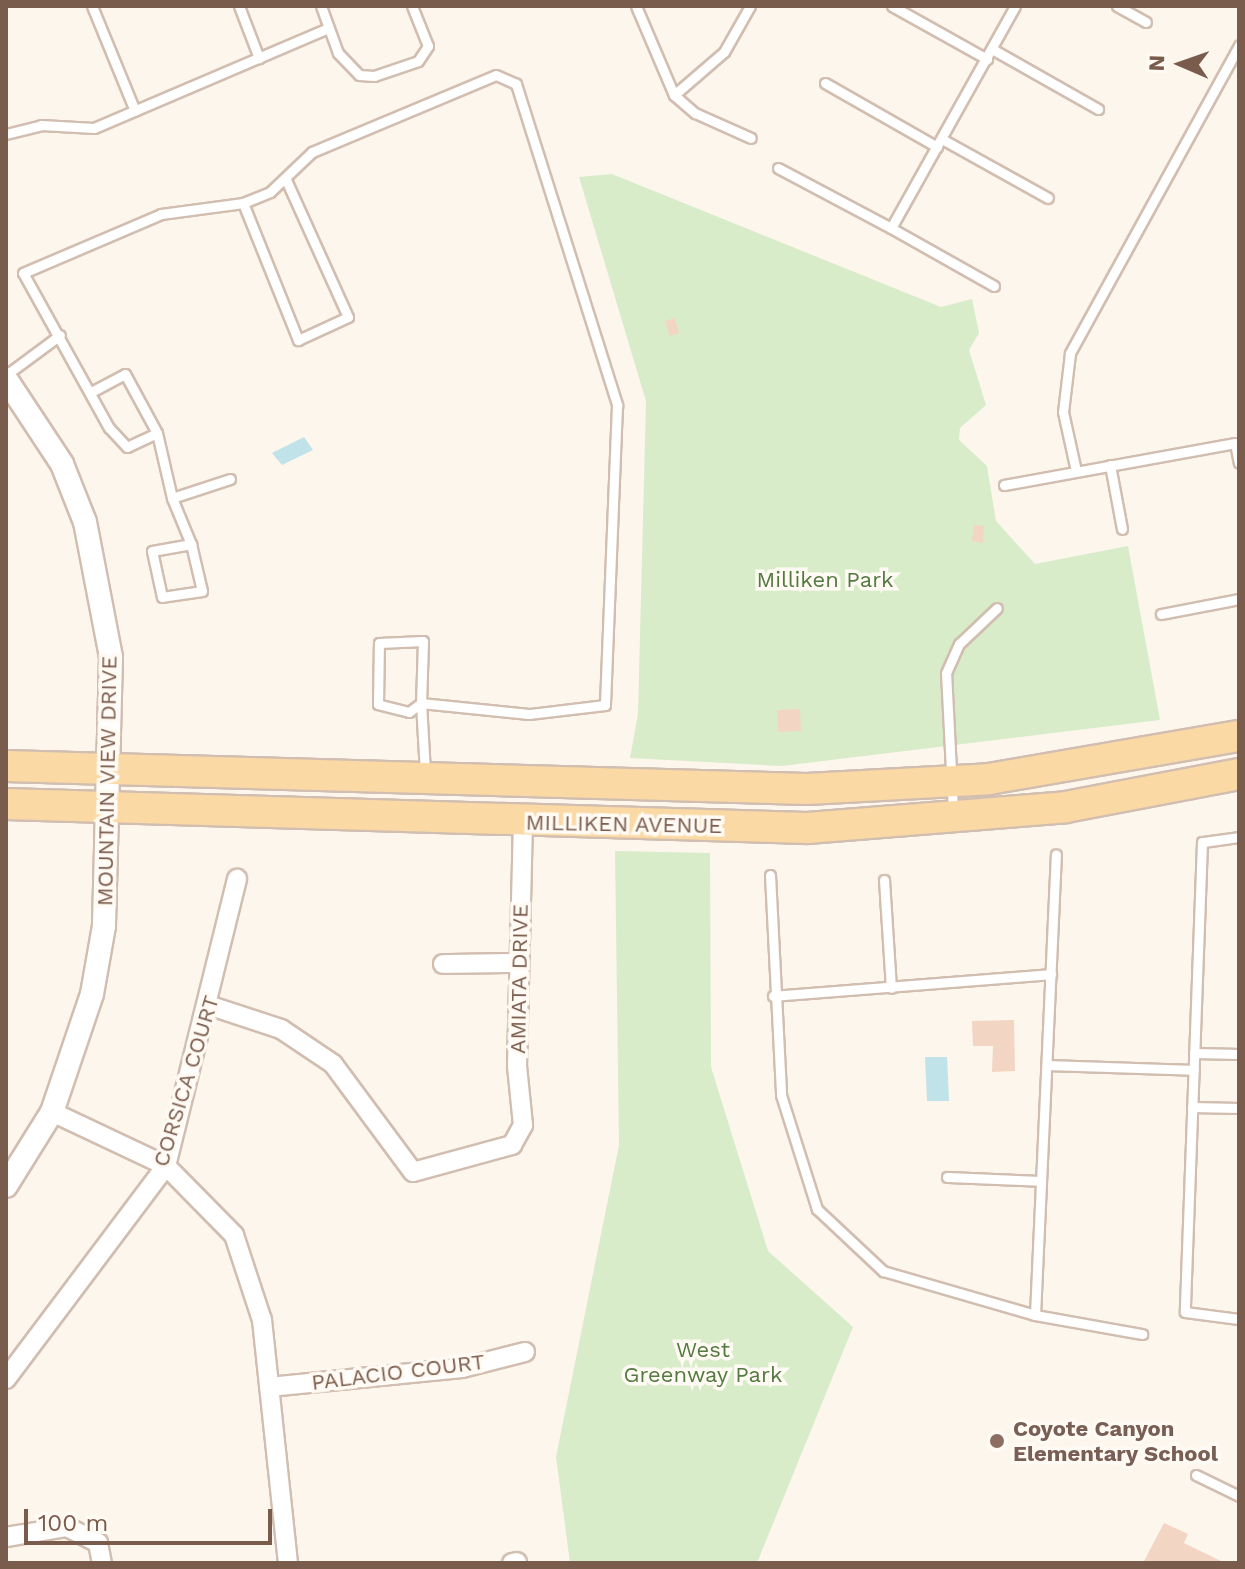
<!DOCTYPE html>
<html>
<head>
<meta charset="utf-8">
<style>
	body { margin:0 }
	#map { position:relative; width:1245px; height:1569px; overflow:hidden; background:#fdf6ec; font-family:"Work Sans",sans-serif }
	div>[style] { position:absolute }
	.green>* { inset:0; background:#d8ecc9 }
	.water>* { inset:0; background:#bfe3e8 }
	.building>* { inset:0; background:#f3d5c3 }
	.roads { filter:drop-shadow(2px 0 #d1beb0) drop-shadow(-2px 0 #d1beb0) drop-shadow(0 2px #d1beb0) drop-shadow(0 -2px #d1beb0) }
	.service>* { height:9px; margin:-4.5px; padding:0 4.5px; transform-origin:4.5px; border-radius:4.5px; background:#fff }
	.minor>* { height:18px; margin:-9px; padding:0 9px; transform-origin:9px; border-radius:9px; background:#fff }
	.tertiary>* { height:22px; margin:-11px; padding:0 11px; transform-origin:11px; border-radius:11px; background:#fff }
	.primary>* { height:30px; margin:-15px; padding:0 15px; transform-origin:15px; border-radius:15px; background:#fbd9a5 }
	.dots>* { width:22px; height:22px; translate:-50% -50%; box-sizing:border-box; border:4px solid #fffaf3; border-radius:50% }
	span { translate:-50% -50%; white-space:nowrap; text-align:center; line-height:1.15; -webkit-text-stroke:7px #fffaf3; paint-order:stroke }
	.park-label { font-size:22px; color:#537a41 }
	.street-label { font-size:22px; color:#7a5c4d }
	.education-label { font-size:22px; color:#785e54; font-weight:700 }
	.left { translate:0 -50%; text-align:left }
	.frame { position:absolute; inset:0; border:8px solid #7a5c4d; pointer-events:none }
	.north { position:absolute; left:1141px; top:24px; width:80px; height:80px; -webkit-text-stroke:6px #fffaf3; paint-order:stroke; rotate:272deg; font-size:22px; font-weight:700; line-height:32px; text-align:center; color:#7a5c4d }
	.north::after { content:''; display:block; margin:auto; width:28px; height:36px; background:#7a5c4d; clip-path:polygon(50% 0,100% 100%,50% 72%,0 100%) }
	.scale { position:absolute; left:24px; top:1509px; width:248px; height:36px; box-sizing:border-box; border:4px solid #7a5c4d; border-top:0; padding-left:10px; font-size:24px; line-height:28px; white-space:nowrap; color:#7a5c4d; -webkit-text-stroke:6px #fffaf3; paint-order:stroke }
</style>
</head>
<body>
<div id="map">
	<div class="green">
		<div style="clip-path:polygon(612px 174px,941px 307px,972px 299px,979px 333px,969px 350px,986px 405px,960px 428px,959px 440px,987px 466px,996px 521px,1035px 564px,1128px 546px,1160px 720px,782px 766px,630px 758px,638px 714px,646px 401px,579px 177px)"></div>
		<div style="clip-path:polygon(615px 851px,710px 853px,711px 1067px,768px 1251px,853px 1327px,757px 1563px,570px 1563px,556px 1457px,619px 1145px)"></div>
	</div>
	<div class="water">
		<div style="clip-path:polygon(304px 437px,313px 450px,282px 465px,272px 453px)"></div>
		<div style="clip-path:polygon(925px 1057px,947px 1057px,949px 1101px,927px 1101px)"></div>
	</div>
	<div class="building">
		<div style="clip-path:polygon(675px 318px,679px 333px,670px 336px,665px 321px)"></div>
		<div style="clip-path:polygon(974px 525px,984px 526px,983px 543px,972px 541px)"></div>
		<div style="clip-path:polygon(800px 709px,801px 731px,778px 732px,777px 710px)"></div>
		<div style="clip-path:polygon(1014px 1020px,1015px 1071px,992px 1072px,993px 1046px,973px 1046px,972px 1021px)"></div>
		<div style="clip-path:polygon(1164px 1523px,1188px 1534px,1184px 1543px,1225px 1563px,1143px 1563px)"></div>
	</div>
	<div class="roads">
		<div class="service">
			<div style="left:92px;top:6px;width:113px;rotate:67.7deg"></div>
			<div style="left:239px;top:6px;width:56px;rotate:69deg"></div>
			<div style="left:321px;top:6px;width:50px;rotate:70.1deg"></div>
			<div style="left:338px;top:53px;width:30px;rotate:46deg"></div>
			<div style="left:359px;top:75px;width:15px;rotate:4deg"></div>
			<div style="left:374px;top:76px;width:46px;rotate:-18.8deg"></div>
			<div style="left:418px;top:61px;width:18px;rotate:-56deg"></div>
			<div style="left:428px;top:46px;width:43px;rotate:-111.8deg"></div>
			<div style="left:636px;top:6px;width:97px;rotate:66.9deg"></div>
			<div style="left:674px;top:95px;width:28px;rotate:41deg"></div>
			<div style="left:695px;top:113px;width:61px;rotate:24.1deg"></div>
			<div style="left:892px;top:6px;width:109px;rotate:29.2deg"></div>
			<div style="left:1117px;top:6px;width:33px;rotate:29deg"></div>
			<div style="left:992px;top:49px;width:122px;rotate:29.5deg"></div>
			<div style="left:825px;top:83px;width:129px;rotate:29.7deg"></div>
			<div style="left:674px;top:95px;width:66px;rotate:-40.7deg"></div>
			<div style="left:724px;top:52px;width:53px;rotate:-60.5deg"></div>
			<div style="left:6px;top:134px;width:36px;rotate:-14deg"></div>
			<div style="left:41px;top:125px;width:53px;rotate:3.2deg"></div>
			<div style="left:94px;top:128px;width:255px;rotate:-23.1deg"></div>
			<div style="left:942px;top:139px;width:121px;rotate:29.1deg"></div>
			<div style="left:778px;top:168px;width:128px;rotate:28deg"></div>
			<div style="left:243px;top:203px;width:148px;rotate:68.1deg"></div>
			<div style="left:298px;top:340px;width:55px;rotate:-24.7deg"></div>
			<div style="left:348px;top:317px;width:150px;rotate:-114.3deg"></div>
			<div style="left:994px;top:286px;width:118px;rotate:-150.6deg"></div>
			<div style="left:891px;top:228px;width:254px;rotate:-60.8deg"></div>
			<div style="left:6px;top:375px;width:67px;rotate:-36.5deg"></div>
			<div style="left:93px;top:391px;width:36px;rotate:-28deg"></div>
			<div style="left:125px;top:374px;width:67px;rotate:61.5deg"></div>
			<div style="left:157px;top:433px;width:67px;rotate:77deg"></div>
			<div style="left:172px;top:498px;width:50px;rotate:67.6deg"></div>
			<div style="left:191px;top:544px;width:48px;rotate:76.8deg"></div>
			<div style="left:202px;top:591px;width:40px;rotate:171.5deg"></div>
			<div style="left:162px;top:597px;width:47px;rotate:-102.3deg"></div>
			<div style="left:152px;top:551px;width:40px;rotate:-10deg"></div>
			<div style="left:157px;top:433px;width:33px;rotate:155deg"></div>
			<div style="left:127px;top:447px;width:26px;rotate:-133deg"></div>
			<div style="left:109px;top:428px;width:177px;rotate:-119deg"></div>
			<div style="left:23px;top:273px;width:150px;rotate:-23.1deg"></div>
			<div style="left:161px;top:214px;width:83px;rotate:-7.6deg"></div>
			<div style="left:243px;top:203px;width:29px;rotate:-22deg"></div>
			<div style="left:270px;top:192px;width:58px;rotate:-43.6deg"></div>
			<div style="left:312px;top:152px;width:199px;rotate:-22.7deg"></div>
			<div style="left:496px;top:75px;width:22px;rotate:24deg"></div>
			<div style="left:516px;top:84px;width:337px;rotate:72.5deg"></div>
			<div style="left:617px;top:405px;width:300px;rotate:92.3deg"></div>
			<div style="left:605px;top:705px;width:77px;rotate:173.2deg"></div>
			<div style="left:529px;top:714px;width:109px;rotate:-174.2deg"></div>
			<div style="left:421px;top:703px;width:15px;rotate:143deg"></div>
			<div style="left:409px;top:712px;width:32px;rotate:-166deg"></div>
			<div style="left:378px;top:704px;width:61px;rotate:-89.1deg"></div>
			<div style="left:379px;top:643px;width:44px;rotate:-2.6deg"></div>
			<div style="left:423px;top:641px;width:62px;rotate:91.8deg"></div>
			<div style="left:421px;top:703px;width:69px;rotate:86.7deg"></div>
			<div style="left:1110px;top:465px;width:65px;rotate:79.4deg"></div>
			<div style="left:1076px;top:471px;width:60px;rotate:-102.4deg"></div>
			<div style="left:1063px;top:412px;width:59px;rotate:-83.2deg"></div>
			<div style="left:1070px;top:353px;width:351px;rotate:-61.2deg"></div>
			<div style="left:1004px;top:485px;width:235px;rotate:-10.3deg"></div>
			<div style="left:1235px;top:443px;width:20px;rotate:79deg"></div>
			<div style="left:172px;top:498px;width:61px;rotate:-18.1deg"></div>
			<div style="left:1161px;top:614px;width:79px;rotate:-10.9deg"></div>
			<div style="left:953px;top:810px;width:137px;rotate:-92.9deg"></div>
			<div style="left:946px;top:673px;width:32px;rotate:-66deg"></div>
			<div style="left:959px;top:644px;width:52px;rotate:-43.5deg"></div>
			<div style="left:1239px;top:837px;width:37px;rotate:172deg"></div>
			<div style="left:1202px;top:842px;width:470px;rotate:92.1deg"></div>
			<div style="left:1185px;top:1312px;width:54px;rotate:7.4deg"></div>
			<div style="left:770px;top:875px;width:220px;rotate:87.1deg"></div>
			<div style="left:781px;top:1095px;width:120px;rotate:72.5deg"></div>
			<div style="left:817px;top:1209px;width:91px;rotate:43.2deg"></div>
			<div style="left:883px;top:1271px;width:158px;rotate:16.1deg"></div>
			<div style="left:1035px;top:1315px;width:109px;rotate:10.1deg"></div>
			<div style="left:884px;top:880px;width:108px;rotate:86.3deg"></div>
			<div style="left:773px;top:996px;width:279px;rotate:-4.5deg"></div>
			<div style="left:1194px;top:1053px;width:45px;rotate:1.3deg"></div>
			<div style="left:1047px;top:1065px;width:147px;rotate:1.9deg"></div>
			<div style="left:1192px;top:1107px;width:47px;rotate:1.2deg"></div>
			<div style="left:947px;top:1177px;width:94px;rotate:2.4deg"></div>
			<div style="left:1035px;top:1315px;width:461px;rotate:-87.4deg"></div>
			<div style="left:1196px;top:1475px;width:48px;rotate:26deg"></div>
		</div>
		<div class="minor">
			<div style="left:443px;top:964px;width:75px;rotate:-0.8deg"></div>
			<div style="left:211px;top:1006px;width:74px;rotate:18.2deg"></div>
			<div style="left:281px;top:1029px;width:63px;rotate:33.9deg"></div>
			<div style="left:333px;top:1064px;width:134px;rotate:53.5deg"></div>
			<div style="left:413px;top:1172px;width:103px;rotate:-15.3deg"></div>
			<div style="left:512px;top:1145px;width:23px;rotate:-61deg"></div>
			<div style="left:523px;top:1125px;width:59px;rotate:-95.8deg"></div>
			<div style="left:517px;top:1066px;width:245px;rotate:-88.6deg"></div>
			<div style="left:52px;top:1112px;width:126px;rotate:25.3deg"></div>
			<div style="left:166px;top:1166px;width:97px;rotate:45.4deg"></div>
			<div style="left:234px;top:1235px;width:89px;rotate:71.8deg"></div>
			<div style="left:262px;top:1320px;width:244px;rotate:83.9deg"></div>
			<div style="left:6px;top:1379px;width:266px;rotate:-53.1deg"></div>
			<div style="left:166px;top:1166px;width:296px;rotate:-76.1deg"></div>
			<div style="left:269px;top:1387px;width:194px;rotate:-5.6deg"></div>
			<div style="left:462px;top:1368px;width:65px;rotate:-14.3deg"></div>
			<div style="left:6px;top:1537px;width:62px;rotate:-9.3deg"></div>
			<div style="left:67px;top:1527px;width:35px;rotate:27deg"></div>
			<div style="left:98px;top:1543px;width:20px;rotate:79deg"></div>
			<div style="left:512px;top:1563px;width:5px;rotate:-11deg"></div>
		</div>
		<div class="tertiary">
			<div style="left:6px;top:379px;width:102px;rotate:56.6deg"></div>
			<div style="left:62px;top:464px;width:62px;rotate:68.4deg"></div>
			<div style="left:85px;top:522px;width:137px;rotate:79.1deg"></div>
			<div style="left:111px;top:657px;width:269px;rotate:91.5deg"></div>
			<div style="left:104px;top:926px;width:69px;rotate:100deg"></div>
			<div style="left:92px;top:994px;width:125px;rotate:108.7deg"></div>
			<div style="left:52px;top:1112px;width:87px;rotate:121.9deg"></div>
		</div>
		<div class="primary">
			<div style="left:6px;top:766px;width:801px;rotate:1.64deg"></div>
			<div style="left:807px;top:789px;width:182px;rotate:-3.1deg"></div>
			<div style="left:989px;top:779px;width:254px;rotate:-9.8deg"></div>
			<div style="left:6px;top:804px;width:801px;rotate:1.72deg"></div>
			<div style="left:807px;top:828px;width:260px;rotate:-4.6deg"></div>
			<div style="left:1066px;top:807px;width:176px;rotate:-10.8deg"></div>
		</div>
	</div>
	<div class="dots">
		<div style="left:997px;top:1441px;background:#8d6e63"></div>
	</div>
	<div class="park-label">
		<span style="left:825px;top:580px">Milliken Park</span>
		<span style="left:703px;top:1362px">West<br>Greenway Park</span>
	</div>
	<div class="street-label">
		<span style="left:107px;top:781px;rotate:-89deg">MOUNTAIN VIEW DRIVE</span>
		<span style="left:624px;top:824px;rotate:1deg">MILLIKEN AVENUE</span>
		<span style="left:519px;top:979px;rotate:-89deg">AMIATA DRIVE</span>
		<span style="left:186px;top:1081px;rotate:-73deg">CORSICA COURT</span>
		<span style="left:398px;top:1372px;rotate:-7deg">PALACIO COURT</span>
	</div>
	<div class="education-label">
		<span class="left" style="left:1013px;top:1441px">Coyote Canyon<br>Elementary School</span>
	</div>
	<div class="frame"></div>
	<div class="north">N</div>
	<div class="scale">100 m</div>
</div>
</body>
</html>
